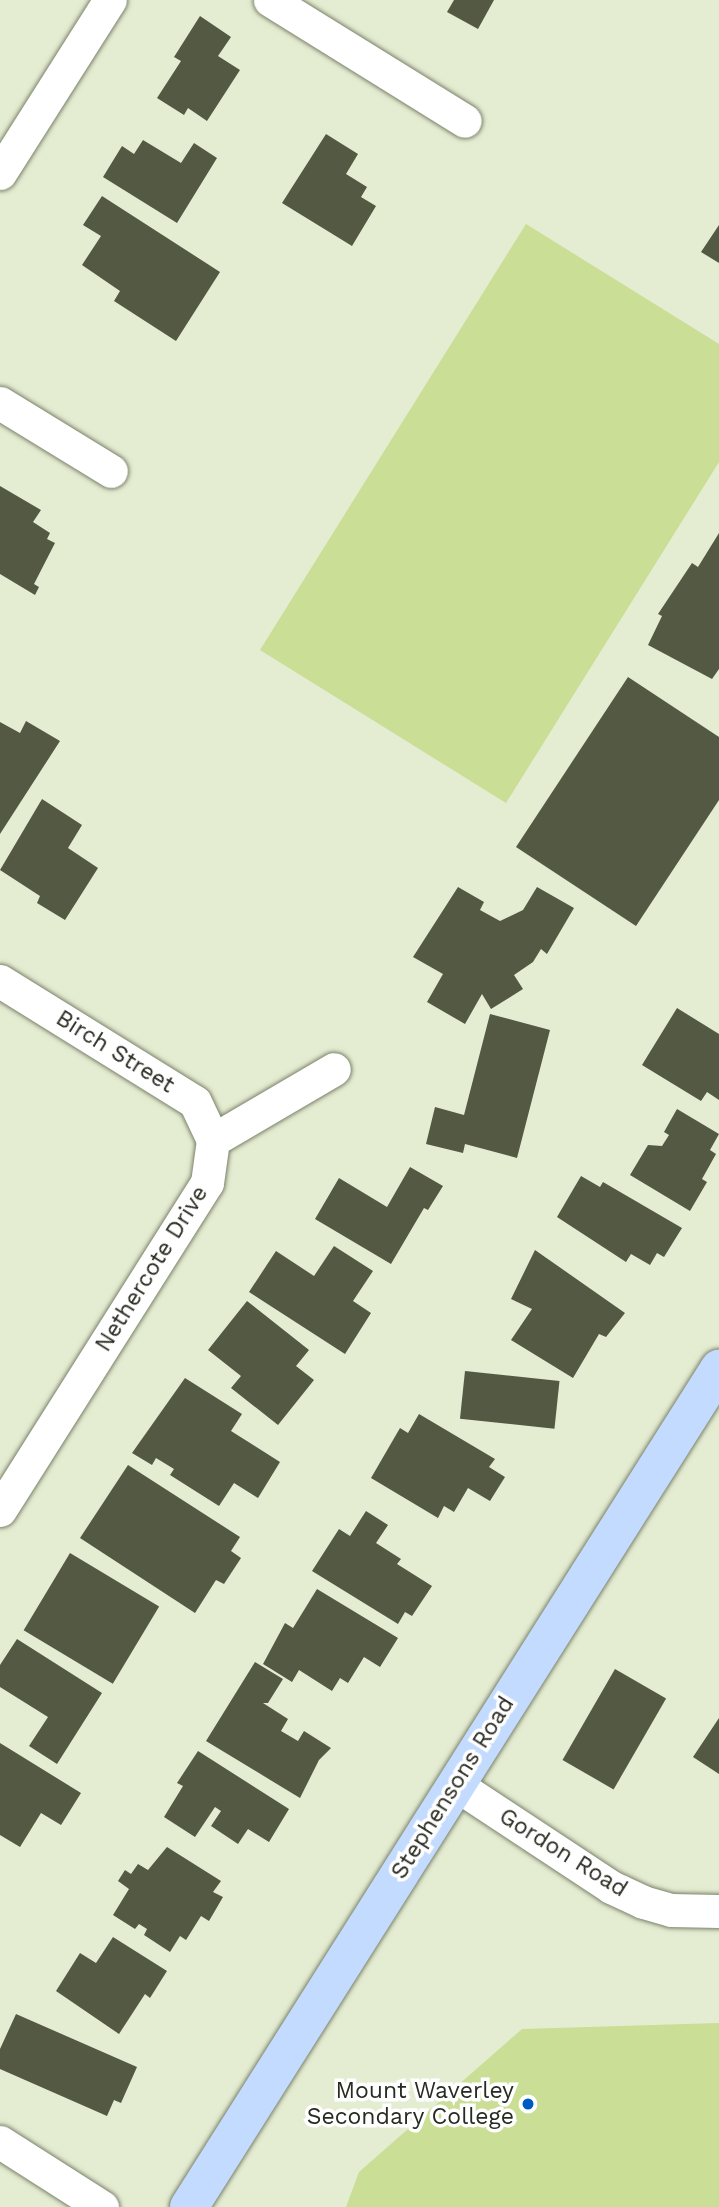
<!DOCTYPE html>
<style>
body{margin:0}
#map{position:relative;width:719px;height:2207px;overflow:hidden;background:#e4ecd2;font-family:"Work Sans",sans-serif}
div>[style]{position:absolute}
[style*='--x']{left:calc(var(--x)*1px);top:calc(var(--y)*1px);width:calc(var(--w)*1px);rotate:calc(var(--a)*1deg)}
.green>*{inset:0;background:#cade96}
.building>*{inset:0;background:#535943;transform-origin:0 0}
.roads{filter:drop-shadow(0 0 2px #7b826a) drop-shadow(0 0 2px #7b826a)}
.minor>*{height:33px;margin:-16.5px;padding:0 16.5px;transform-origin:16.5px;border-radius:16.5px;background:#fff}
.primary>*{height:38px;margin:-19px;padding:0 19px;transform-origin:19px;border-radius:19px;background:#c3dbfe}
.dots>*{width:19px;height:19px;translate:-50% -50%;box-sizing:border-box;border:4px solid #fff;border-radius:50%}
span{translate:-50% -50%;white-space:nowrap;text-align:center;line-height:1.15;-webkit-text-stroke:7px #fff;paint-order:stroke}
.street-label{font-size:23px;color:#282b21}
.poi-label{font-size:23px;color:#282b21}
.right{translate:-100% -50%;text-align:right}
</style>
<div id="map">
<div class="green">
<div style="clip-path:polygon(526px 224px,719px 344px,719px 462px,506px 803px,260px 650px)"></div>
<div style="clip-path:polygon(719px 2023px,719px 2207px,346px 2207px,359px 2172px,522px 2029px)"></div>
</div>
<div class="building">
<div style="clip-path:polygon(454px 0,494px 0,478px 29px,447px 12px)"></div>
<div style="clip-path:polygon(200px 16px,231px 37px,218px 56px,240px 70px,207px 121px,188px 108px,184px 115px,157px 98px,181px 61px,174px 57px)"></div>
<div style="clip-path:polygon(326px 134px,358px 154px,346px 174px,367px 187px,361px 197px,376px 206px,352px 246px,282px 203px)"></div>
<div style="clip-path:polygon(143px 140px,181px 163px,194px 143px,217px 158px,177px 223px,103px 177px,122px 146px,134px 154px)"></div>
<div style="clip-path:polygon(102px 196px,220px 272px,176px 341px,114px 301px,120px 291px,82px 265px,101px 236px,83px 225px)"></div>
<div style="clip-path:polygon(719px 225px,719px 263px,701px 252px)"></div>
<div style="clip-path:polygon(0 486px,41px 510px,33px 522px,50px 533px,47px 539px,55px 543px,34px 584px,39px 587px,35px 595px,0 574px)"></div>
<div style="clip-path:polygon(719px 533px,719px 669px,712px 679px,648px 645px,662px 616px,658px 614px,692px 563px,698px 567px)"></div>
<div style="clip-path:polygon(628px 677px,719px 737px,719px 800px,636px 926px,516px 847px)"></div>
<div style="clip-path:polygon(26px 721px,60px 741px,0 834px,0 722px,20px 733px)"></div>
<div style="clip-path:polygon(42px 799px,82px 825px,68px 848px,98px 868px,65px 920px,37px 903px,40px 896px,0 870px)"></div>
<div style="clip-path:polygon(458px 887px,484px 902px,480px 910px,500px 921px,523px 910px,537px 887px,574px 908px,547px 954px,541px 949px,533px 962px,514px 975px,523px 989px,491px 1009px,482px 994px,465px 1024px,427px 1002px,443px 974px,413px 957px)"></div>
<div style="clip-path:polygon(677px 1008px,719px 1034px,719px 1100px,707px 1092px,701px 1101px,642px 1065px)"></div>
<div style="clip-path:polygon(490px 1014px,550px 1030px,517px 1158px,465px 1144px,463px 1153px,426px 1144px,435px 1107px,464px 1115px)"></div>
<div style="clip-path:polygon(677px 1109px,719px 1134px,710px 1150px,716px 1154px,702px 1179px,707px 1182px,690px 1211px,630px 1175px,648px 1145px,662px 1146px,669px 1135px,664px 1132px)"></div>
<div style="clip-path:polygon(410px 1167px,443px 1186px,428px 1210px,424px 1208px,391px 1264px,315px 1219px,339px 1178px,387px 1207px)"></div>
<div style="clip-path:polygon(581px 1176px,600px 1187px,603px 1182px,682px 1228px,664px 1257px,657px 1253px,650px 1265px,631px 1254px,626px 1262px,557px 1217px)"></div>
<div style="clip-path:polygon(334px 1246px,373px 1271px,353px 1301px,371px 1313px,345px 1354px,249px 1292px,276px 1251px,314px 1276px)"></div>
<div style="clip-path:polygon(535px 1250px,625px 1313px,606px 1337px,599px 1334px,573px 1378px,511px 1340px,532px 1309px,511px 1299px)"></div>
<div style="clip-path:polygon(247px 1301px,309px 1350px,296px 1366px,314px 1380px,278px 1425px,231px 1388px,241px 1376px,208px 1350px)"></div>
<div style="left:465px;top:1371px;width:95px;height:48px;rotate:6deg"></div>
<div style="clip-path:polygon(185px 1378px,242px 1414px,231px 1431px,280px 1462px,258px 1498px,234px 1483px,219px 1506px,170px 1475px,174px 1469px,156px 1458px,152px 1465px,132px 1453px)"></div>
<div style="clip-path:polygon(419px 1414px,495px 1459px,489px 1467px,505px 1477px,490px 1501px,468px 1488px,454px 1512px,444px 1506px,438px 1518px,371px 1478px,400px 1428px,408px 1433px)"></div>
<div style="clip-path:polygon(128px 1465px,240px 1537px,231px 1551px,241px 1558px,224px 1584px,216px 1580px,195px 1613px,80px 1538px)"></div>
<div style="clip-path:polygon(366px 1511px,388px 1525px,376px 1543px,401px 1559px,397px 1564px,432px 1586px,412px 1616px,405px 1612px,398px 1624px,312px 1571px,339px 1529px,350px 1536px)"></div>
<div style="left:70px;top:1553px;width:104px;height:90px;rotate:31deg"></div>
<div style="clip-path:polygon(317px 1589px,398px 1638px,380px 1667px,364px 1657px,348px 1683px,340px 1678px,332px 1691px,299px 1670px,292px 1682px,263px 1664px,285px 1623px,293px 1628px)"></div>
<div style="clip-path:polygon(17px 1639px,102px 1693px,57px 1764px,29px 1746px,48px 1717px,0 1687px,0 1665px)"></div>
<div style="clip-path:polygon(255px 1662px,283px 1679px,268px 1703px,263px 1703px,288px 1719px,281px 1731px,298px 1741px,304px 1731px,331px 1748px,319px 1760px,300px 1798px,206px 1741px)"></div>
<div style="left:615px;top:1669px;width:59px;height:105px;rotate:30deg"></div>
<div style="clip-path:polygon(719px 1718px,719px 1774px,693px 1757px)"></div>
<div style="clip-path:polygon(0 1743px,81px 1793px,61px 1825px,41px 1813px,20px 1847px,0 1835px)"></div>
<div style="clip-path:polygon(198px 1751px,289px 1809px,269px 1842px,248px 1829px,238px 1844px,211px 1826px,221px 1811px,215px 1807px,195px 1837px,164px 1817px,183px 1786px,177px 1783px)"></div>
<div style="clip-path:polygon(167px 1847px,221px 1881px,213px 1892px,223px 1897px,209px 1921px,201px 1916px,186px 1940px,180px 1936px,170px 1952px,144px 1935px,147px 1929px,139px 1924px,135px 1929px,113px 1915px,129px 1889px,118px 1881px,125px 1870px,131px 1874px,138px 1864px,148px 1870px)"></div>
<div style="clip-path:polygon(113px 1937px,167px 1971px,150px 1998px,145px 1994px,119px 2034px,56px 1991px,80px 1953px,96px 1963px)"></div>
<div style="clip-path:polygon(16px 2014px,137px 2067px,121px 2103px,114px 2100px,107px 2116px,0 2069px,0 2049px)"></div>
</div>
<div class="roads">
<div class="minor">
<div style="--x:270;--y:0;--w:229;--a:31.8"></div>
<div style="--x:0;--y:173;--w:205;--a:-57.6"></div>
<div style="--x:0;--y:403;--w:130;--a:31.5"></div>
<div style="--x:0;--y:981;--w:229;--a:31.8"></div>
<div style="--x:195;--y:1102;--w:42;--a:64.7"></div>
<div style="--x:213;--y:1140;--w:140;--a:-30.4"></div>
<div style="--x:0;--y:1510;--w:387;--a:-57.7"></div>
<div style="--x:207;--y:1183;--w:43;--a:-82.1"></div>
<div style="--x:455;--y:1784;--w:187;--a:33.4"></div>
<div style="--x:611;--y:1887;--w:35;--a:25"></div>
<div style="--x:643;--y:1902;--w:29;--a:16"></div>
<div style="--x:671;--y:1910;--w:48;--a:1.2"></div>
<div style="--x:0;--y:2142;--w:121;--a:32.5"></div>
</div>
<div class="primary">
<div style="--x:189;--y:2207;--w:992;--a:-57.69"></div>
</div>
</div>
<div class="dots">
<div style="left:528px;top:2104px;background:#005ac3"></div>
</div>
<div class="street-label">
<span style="left:115px;top:1052px;rotate:32deg">Birch Street</span>
<span style="left:152px;top:1269px;rotate:-58deg">Nethercote Drive</span>
<span style="left:453px;top:1788px;rotate:-58deg">Stephensons Road</span>
<span style="left:563px;top:1853px;rotate:32deg">Gordon Road</span>
</div>
<div class="poi-label">
<span class="right" style="left:514px;top:2104px">Mount Waverley<br>Secondary College</span>
</div>
</div>
